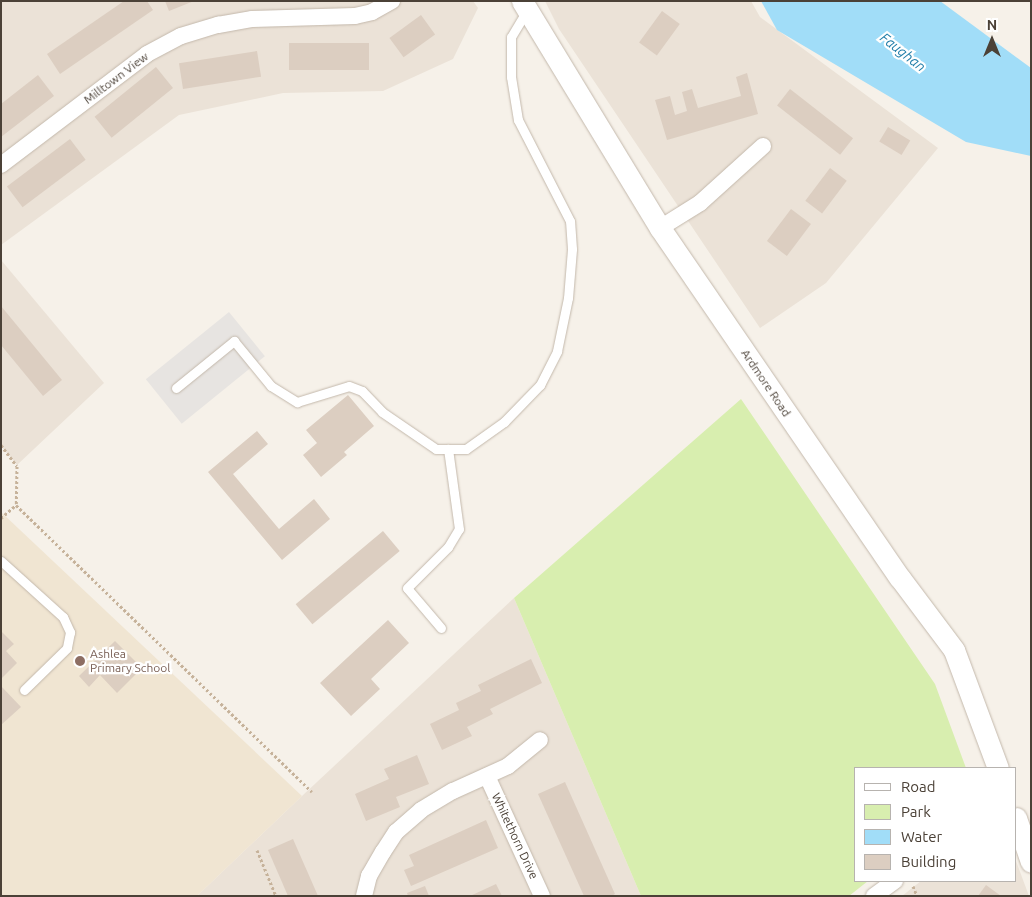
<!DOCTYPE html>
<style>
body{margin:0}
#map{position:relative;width:1032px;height:897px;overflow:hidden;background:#f6f1e9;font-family:Ubuntu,sans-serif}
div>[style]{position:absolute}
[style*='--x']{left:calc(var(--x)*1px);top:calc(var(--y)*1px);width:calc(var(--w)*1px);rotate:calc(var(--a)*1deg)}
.residential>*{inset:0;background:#ebe2d7}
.education>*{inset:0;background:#f0e5d2}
.green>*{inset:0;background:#d8eeaf}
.parking>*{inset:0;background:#e7e4e1;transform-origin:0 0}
.water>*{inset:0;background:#a1ddf8}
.building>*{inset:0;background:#dccec1;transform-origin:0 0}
.path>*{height:3px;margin-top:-1.5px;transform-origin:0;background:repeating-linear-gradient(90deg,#c6b29a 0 2.5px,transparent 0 5px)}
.roads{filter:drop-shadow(0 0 1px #c3b8ab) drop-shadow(0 0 1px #c3b8ab)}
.service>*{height:9px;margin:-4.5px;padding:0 4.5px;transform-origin:4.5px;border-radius:4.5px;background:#fff}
.minor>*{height:16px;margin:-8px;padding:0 8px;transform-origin:8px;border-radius:8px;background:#fff}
.tertiary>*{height:21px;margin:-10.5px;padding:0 10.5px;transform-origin:10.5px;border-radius:10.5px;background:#fff}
.dots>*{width:14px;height:14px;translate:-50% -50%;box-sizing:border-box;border:2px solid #fff;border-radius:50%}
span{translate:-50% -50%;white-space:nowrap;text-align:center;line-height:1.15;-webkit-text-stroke:4.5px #fff;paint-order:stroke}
.street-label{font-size:12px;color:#4b4137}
.education-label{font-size:12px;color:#785e54}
.left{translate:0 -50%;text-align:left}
.water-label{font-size:14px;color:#207da8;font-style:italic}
.frame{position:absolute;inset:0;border:2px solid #4b4137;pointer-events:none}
.legend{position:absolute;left:854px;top:767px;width:162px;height:115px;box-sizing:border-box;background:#fff;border:1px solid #b7b3af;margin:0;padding:6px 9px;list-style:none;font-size:15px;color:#4b4137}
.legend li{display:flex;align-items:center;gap:10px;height:25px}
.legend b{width:25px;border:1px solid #b7b3af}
.north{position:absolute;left:967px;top:15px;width:50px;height:50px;-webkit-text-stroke:4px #fff;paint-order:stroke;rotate:0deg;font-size:14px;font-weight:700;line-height:20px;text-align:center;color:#4b4137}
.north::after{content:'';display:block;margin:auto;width:18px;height:22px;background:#4b4137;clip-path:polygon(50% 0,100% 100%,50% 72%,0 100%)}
</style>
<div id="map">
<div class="residential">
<div style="clip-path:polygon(1px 1px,473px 1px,478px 8px,453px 59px,383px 91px,283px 93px,179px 115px,1px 245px)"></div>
<div style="clip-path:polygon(545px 1px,751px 1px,760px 17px,938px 148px,826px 283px,760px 328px,559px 29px)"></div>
<div style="clip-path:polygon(1px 260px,104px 383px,17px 465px,1px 446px)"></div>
<div style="clip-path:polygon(514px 598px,641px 896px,197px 896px,302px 796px)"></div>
<div style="clip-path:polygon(1016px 861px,1029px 896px,902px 896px,921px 881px,1016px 881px)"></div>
</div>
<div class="education">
<div style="clip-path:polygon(1px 512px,302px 796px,197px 896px,1px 896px)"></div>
</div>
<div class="green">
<div style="clip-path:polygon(741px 399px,935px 684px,966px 768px,856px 768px,856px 881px,868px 881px,849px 896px,641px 896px,514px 598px)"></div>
</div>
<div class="parking">
<div style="left:229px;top:312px;width:57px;height:107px;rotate:51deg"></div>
</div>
<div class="water">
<div style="clip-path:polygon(761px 1px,940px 1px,1031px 68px,1031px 156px,966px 142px,777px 30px)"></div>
</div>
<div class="building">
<div style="clip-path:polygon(124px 1px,147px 1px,153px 10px,60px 74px,47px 54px)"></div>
<div style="clip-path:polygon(165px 1px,194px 1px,169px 11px)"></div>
<div style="left:662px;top:11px;width:22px;height:39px;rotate:36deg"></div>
<div style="left:421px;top:15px;width:24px;height:39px;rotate:54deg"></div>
<div style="left:369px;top:43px;width:27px;height:80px;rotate:90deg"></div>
<div style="left:257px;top:51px;width:26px;height:79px;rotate:81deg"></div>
<div style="left:156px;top:67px;width:27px;height:79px;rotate:51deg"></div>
<div style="clip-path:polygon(747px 73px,758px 114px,667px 140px,655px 100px,670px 96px,675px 115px,687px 111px,682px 92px,692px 89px,698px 108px,734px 98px,741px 96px,736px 77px)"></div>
<div style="clip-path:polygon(38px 75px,54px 96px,1px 137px,1px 104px)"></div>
<div style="left:790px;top:89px;width:80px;height:21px;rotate:38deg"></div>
<div style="left:888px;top:127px;width:26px;height:17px;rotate:31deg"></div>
<div style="left:70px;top:139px;width:26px;height:79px;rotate:53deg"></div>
<div style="left:830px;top:168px;width:21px;height:41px;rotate:37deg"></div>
<div style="left:791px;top:209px;width:25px;height:40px;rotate:37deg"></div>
<div style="clip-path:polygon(1px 306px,62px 380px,43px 396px,1px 345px)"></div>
<div style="clip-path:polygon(348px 395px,374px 426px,344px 452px,347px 455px,321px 477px,303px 455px,317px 443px,306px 430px)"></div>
<div style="clip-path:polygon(257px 431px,268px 444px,233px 474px,279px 529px,314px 499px,330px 519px,282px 560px,208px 472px)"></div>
<div style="left:383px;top:531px;width:26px;height:114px;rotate:50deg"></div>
<div style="clip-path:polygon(388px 620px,409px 643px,371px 679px,380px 689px,351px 716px,320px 683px)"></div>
<div style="clip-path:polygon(1px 631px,14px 644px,6px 651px,17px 663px,1px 679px)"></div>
<div style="clip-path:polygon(115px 641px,142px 668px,117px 693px,100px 675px,89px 687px,79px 676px)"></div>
<div style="clip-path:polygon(531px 659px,542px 683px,490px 709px,493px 714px,467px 727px,472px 736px,442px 750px,430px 724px,459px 710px,456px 703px,481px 691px,478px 685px)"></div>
<div style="clip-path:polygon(1px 686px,21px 707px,1px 725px)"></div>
<div style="clip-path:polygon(417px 755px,429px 784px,396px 797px,400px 807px,366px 821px,355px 794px,389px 779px,384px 769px)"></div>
<div style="clip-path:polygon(565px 782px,615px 894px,612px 896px,584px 896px,538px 794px)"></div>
<div style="clip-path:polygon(486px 820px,498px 848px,411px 886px,404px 870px,414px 866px,409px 855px)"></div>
<div style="clip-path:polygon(293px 839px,318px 896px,288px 896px,268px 850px)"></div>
<div style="clip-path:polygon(496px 884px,502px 896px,470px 896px)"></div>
<div style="clip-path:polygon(986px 885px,1001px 896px,978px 896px)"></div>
<div style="clip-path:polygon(425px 886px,429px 896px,408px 896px,407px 893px)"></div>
</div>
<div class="path">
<div style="--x:1;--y:445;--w:26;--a:53"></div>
<div style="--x:17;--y:466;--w:39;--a:91"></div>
<div style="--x:1;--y:518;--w:20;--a:-41"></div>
<div style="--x:16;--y:505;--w:412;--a:44.1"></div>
<div style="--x:257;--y:850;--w:50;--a:67.6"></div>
<div style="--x:913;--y:886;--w:11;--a:68"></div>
</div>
<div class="roads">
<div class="service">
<div style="--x:176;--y:388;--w:75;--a:-39"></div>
<div style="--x:234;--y:341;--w:58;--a:50.6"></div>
<div style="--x:271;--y:386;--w:31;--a:32"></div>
<div style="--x:297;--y:402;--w:54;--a:-17.1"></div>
<div style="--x:349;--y:386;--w:14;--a:21"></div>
<div style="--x:362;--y:391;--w:29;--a:46"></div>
<div style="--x:382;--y:412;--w:65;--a:34.4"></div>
<div style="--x:436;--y:449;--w:30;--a:0"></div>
<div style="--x:466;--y:449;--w:47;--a:-35.4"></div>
<div style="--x:504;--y:422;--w:52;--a:-45.8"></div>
<div style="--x:540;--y:385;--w:38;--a:-63"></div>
<div style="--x:557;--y:351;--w:54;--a:-78.3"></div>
<div style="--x:568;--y:298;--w:49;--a:-85.3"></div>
<div style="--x:572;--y:249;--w:28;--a:-94"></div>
<div style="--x:570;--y:221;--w:114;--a:-117.2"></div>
<div style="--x:518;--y:120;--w:44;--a:-99.2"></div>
<div style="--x:511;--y:77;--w:40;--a:-90"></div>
<div style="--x:511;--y:37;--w:31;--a:-59"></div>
<div style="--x:1;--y:561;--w:84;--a:42.1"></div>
<div style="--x:63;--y:617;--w:17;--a:65"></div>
<div style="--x:70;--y:632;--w:16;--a:101"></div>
<div style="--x:67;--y:648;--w:60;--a:135.7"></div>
<div style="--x:441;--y:628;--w:52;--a:-130.4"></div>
<div style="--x:407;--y:588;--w:58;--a:-45"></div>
<div style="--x:448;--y:547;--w:21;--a:-59"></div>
<div style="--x:459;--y:529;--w:81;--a:-97.8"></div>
</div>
<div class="minor">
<div style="--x:1;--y:165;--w:183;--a:-37.2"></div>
<div style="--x:147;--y:54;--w:38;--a:-28"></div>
<div style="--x:181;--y:36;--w:39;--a:-17"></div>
<div style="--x:218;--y:25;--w:35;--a:-10"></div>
<div style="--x:252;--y:19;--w:103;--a:-1.7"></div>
<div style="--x:355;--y:16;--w:17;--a:-13"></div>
<div style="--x:372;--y:12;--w:23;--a:-29"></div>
<div style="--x:660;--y:228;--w:47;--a:-32"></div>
<div style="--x:700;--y:203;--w:85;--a:-42.1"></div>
<div style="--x:487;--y:776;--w:132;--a:65.4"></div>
<div style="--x:364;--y:896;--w:21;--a:-76"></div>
<div style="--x:369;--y:876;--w:28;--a:-60"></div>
<div style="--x:383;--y:852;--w:24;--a:-57"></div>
<div style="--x:396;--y:832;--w:33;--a:-41"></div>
<div style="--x:421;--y:810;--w:37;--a:-31"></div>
<div style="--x:453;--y:791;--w:60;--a:-24.4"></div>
<div style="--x:508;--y:766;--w:41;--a:-39.1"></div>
<div style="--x:874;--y:896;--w:26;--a:-36"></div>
</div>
<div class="tertiary">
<div style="--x:522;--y:1;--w:266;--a:58.7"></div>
<div style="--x:660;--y:228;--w:424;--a:55.6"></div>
<div style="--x:900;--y:578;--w:90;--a:53.1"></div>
<div style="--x:954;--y:650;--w:126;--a:69.6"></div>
<div style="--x:1016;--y:818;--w:46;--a:71.2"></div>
</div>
</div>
<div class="dots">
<div style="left:80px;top:661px;background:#8d6e63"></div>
</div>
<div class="street-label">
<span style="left:116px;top:78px;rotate:-37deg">Milltown View</span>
<span style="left:766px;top:383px;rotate:56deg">Ardmore Road</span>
<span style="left:515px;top:836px;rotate:65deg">Whitethorn Drive</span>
</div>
<div class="education-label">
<span class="left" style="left:90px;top:661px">Ashlea<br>Primary School</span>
</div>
<div class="water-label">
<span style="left:903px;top:52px;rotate:38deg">Faughan</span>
</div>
<div class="frame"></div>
<ul class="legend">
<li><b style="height:6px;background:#fff"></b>Road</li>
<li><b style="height:14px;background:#d8eeaf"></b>Park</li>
<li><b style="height:14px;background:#a1ddf8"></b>Water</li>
<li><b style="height:14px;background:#dccec1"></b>Building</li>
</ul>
<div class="north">N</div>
</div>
